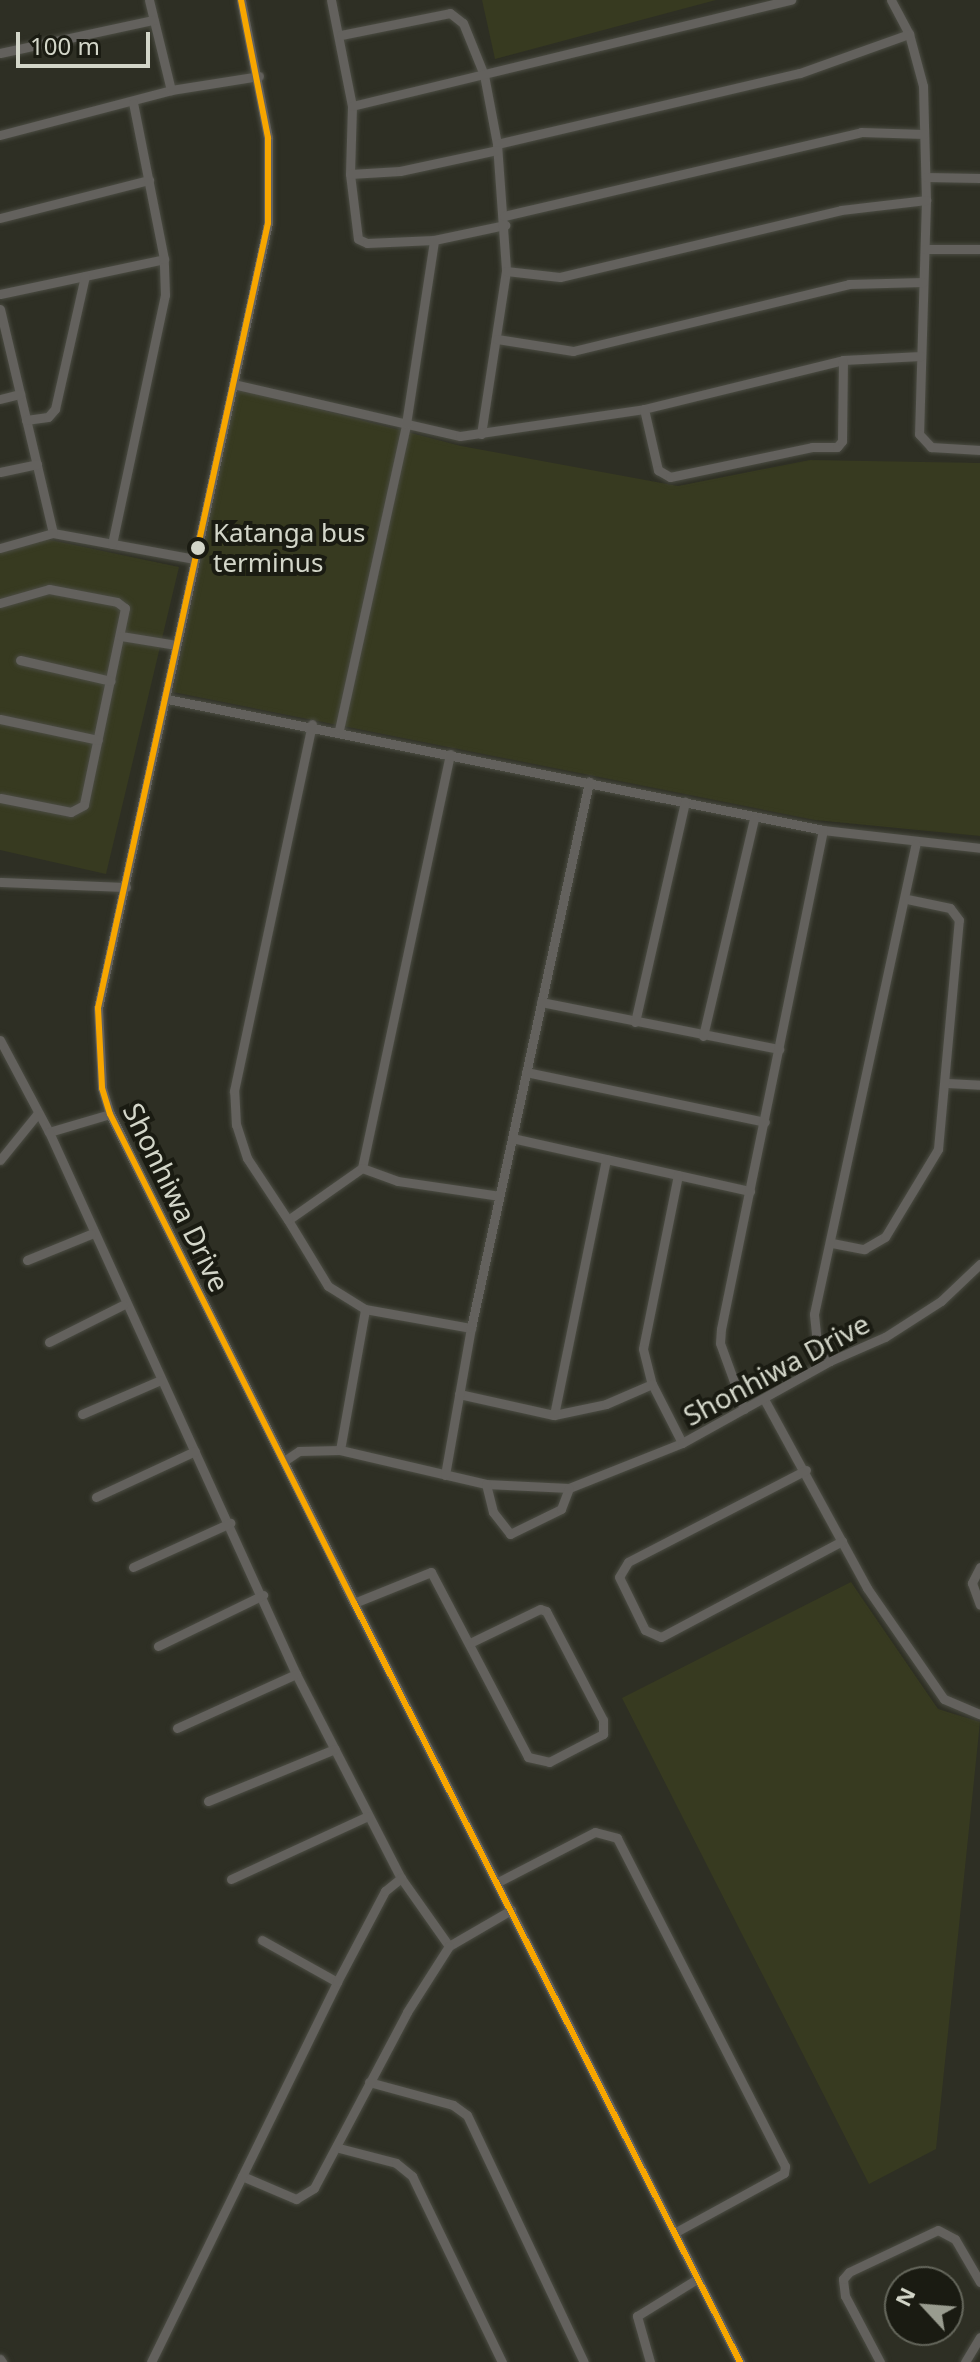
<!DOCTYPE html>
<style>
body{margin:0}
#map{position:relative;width:980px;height:2362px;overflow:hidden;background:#2e2f24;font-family:"Noto Sans",sans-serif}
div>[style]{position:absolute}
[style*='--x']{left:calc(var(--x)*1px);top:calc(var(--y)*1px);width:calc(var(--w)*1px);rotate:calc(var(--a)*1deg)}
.built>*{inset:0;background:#373a20}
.roads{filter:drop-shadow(0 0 2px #4b4c43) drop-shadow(0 0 2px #4b4c43)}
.minor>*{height:9px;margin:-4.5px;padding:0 4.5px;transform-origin:4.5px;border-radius:4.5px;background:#63615d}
.bus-1>*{height:6px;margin:-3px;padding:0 3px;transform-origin:3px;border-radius:3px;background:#f7a600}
.dots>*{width:22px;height:22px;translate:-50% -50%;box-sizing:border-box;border:4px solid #1a1b12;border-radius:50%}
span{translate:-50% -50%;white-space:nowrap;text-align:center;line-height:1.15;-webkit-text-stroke:8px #1a1b12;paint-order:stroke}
.bus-label{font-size:26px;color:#d3d6c9}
.left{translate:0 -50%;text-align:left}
.street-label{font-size:28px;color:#d3d6c9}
.north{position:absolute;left:884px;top:2266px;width:80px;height:80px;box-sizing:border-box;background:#1a1b12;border:2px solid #64665b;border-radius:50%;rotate:296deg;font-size:22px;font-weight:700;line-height:32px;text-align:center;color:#d3d6c9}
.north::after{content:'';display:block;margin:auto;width:28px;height:36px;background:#999c8f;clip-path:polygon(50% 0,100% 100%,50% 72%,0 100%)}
.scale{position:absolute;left:16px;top:32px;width:134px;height:36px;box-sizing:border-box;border:4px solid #d3d6c9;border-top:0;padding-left:10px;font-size:24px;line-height:28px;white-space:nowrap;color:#d3d6c9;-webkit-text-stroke:6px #1a1b12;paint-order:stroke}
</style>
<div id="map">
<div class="built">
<div style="clip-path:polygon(482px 0,716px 0,495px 59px)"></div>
<div style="clip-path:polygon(237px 388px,461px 446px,678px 486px,810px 460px,980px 463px,980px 836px,815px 820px,173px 692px)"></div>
<div style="clip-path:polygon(41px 538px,179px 567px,106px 874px,0 850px,0 549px)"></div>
<div style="clip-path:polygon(851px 1582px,938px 1709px,980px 1722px,936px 2149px,869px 2184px,622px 1698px)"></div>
</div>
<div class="roads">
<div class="minor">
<div style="--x:149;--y:0;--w:93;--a:76.3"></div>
<div style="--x:241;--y:0;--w:141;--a:78.9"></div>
<div style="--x:268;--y:138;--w:85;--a:90"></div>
<div style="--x:268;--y:223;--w:803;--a:102.22"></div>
<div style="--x:98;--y:1008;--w:80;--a:87.1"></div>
<div style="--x:102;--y:1088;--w:27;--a:73"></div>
<div style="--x:110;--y:1114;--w:546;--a:63.48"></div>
<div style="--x:354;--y:1603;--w:852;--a:63.04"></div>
<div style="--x:331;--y:0;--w:108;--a:78.8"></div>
<div style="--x:352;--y:106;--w:68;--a:91.7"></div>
<div style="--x:350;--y:174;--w:65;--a:83"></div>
<div style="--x:358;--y:239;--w:10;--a:24"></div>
<div style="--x:367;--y:243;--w:67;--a:-2.6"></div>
<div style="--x:434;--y:240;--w:73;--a:-11.9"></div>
<div style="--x:891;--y:0;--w:38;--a:62"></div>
<div style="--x:909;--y:34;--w:54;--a:74.9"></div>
<div style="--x:923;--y:86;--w:114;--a:88.5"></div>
<div style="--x:926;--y:200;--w:234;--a:91.7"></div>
<div style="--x:919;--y:434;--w:18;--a:47"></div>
<div style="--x:931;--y:447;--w:49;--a:3.5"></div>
<div style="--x:341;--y:35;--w:111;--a:-11.4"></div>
<div style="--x:450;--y:13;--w:16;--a:38"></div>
<div style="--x:463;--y:23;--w:56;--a:68"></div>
<div style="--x:484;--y:75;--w:70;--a:79.3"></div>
<div style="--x:497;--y:144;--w:127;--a:85.9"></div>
<div style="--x:506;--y:271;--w:165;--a:98.7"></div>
<div style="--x:0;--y:53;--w:157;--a:-12.2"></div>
<div style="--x:352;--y:106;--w:452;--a:-13.6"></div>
<div style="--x:0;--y:135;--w:177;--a:-14.7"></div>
<div style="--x:171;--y:90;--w:89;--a:-9"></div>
<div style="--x:497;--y:144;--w:311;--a:-13.2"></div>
<div style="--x:800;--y:73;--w:116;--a:-19.7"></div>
<div style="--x:350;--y:174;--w:50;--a:-3.4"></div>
<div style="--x:400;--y:171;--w:99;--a:-12.2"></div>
<div style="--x:926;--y:177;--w:54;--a:1.1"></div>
<div style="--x:504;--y:216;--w:367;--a:-13.2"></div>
<div style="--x:861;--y:132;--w:63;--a:1.8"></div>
<div style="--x:0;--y:218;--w:154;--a:-14.3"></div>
<div style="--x:925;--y:249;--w:55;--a:0"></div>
<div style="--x:506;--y:271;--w:54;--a:6.3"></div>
<div style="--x:560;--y:277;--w:289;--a:-13.4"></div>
<div style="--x:841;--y:210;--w:86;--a:-6.7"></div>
<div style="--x:0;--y:294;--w:168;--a:-12"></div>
<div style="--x:0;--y:309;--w:230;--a:76.7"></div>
<div style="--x:53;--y:533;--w:144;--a:10.4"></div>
<div style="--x:497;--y:339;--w:77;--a:9"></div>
<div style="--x:573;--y:351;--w:284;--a:-13.6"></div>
<div style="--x:849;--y:284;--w:74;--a:-1.5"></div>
<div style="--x:233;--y:384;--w:233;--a:12.9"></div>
<div style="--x:460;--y:436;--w:186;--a:-8.3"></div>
<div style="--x:644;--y:409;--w:205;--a:-13.8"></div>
<div style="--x:843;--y:360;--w:78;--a:-2.9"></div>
<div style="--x:0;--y:399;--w:21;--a:-14"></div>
<div style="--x:644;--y:409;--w:63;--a:77.1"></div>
<div style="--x:658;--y:470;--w:14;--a:30"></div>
<div style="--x:670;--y:477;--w:145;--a:-11.9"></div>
<div style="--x:812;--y:447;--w:25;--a:0"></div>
<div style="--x:837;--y:447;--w:8;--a:-50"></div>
<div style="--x:842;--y:441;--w:81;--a:-89.3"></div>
<div style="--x:26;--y:420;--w:22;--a:-8"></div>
<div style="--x:48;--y:417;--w:11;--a:-49"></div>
<div style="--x:55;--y:409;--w:136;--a:-77.3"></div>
<div style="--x:0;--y:472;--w:38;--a:-12"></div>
<div style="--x:112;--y:544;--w:255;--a:-78"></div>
<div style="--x:165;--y:295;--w:36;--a:-92"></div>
<div style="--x:164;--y:259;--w:159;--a:-101.2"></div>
<div style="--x:0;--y:548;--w:55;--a:-15.8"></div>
<div style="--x:0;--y:603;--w:51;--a:-15.9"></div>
<div style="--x:49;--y:589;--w:69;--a:10.8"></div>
<div style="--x:117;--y:602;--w:10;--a:37"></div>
<div style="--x:125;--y:608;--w:201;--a:101.8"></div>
<div style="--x:84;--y:805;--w:15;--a:152"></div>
<div style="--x:71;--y:812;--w:72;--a:-168.8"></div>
<div style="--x:121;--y:636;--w:56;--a:9.3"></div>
<div style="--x:20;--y:660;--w:93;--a:13"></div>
<div style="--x:167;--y:699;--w:669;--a:11.29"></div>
<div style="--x:823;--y:830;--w:158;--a:6.5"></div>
<div style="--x:0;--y:719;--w:100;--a:12.1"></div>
<div style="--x:339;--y:730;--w:313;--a:-77.6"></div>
<div style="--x:406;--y:424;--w:186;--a:-81.3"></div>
<div style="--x:450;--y:754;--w:423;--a:102"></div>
<div style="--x:362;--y:1168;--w:90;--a:144.9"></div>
<div style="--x:288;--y:1220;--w:77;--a:58.8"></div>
<div style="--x:328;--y:1286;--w:44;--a:31.9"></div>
<div style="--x:365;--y:1309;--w:108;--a:10.2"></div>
<div style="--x:0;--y:882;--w:126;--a:2.3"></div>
<div style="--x:541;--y:1002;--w:243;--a:11.2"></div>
<div style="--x:635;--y:1022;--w:226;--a:-77.2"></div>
<div style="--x:703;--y:1036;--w:224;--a:-76.8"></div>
<div style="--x:0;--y:1040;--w:104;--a:62"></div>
<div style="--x:526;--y:1072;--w:244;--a:11.8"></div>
<div style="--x:947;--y:1083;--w:33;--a:3"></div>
<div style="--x:110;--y:1114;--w:64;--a:163.6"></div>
<div style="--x:49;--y:1132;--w:596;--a:65.5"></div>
<div style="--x:296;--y:1674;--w:229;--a:62.8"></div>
<div style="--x:401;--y:1878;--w:83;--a:54.8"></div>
<div style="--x:449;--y:1946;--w:72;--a:-30.1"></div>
<div style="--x:512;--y:1138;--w:244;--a:12.6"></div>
<div style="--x:0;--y:1160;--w:60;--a:-51"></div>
<div style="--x:362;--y:1168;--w:38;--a:20"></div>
<div style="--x:398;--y:1181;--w:102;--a:8.4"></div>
<div style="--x:678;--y:1175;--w:177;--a:101.4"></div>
<div style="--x:643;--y:1349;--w:36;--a:76"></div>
<div style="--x:652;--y:1384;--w:66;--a:63"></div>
<div style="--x:288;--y:1220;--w:74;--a:-123.5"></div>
<div style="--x:247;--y:1158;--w:35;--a:-108"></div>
<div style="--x:236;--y:1125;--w:34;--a:-93"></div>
<div style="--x:234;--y:1091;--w:375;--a:-78"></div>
<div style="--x:832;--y:1243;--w:33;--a:11"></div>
<div style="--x:864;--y:1249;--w:24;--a:-30"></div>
<div style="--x:885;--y:1237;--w:103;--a:-58.9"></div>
<div style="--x:938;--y:1149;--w:230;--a:-84.8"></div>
<div style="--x:959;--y:920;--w:15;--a:-127"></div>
<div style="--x:950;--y:908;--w:44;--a:-168.2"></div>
<div style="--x:27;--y:1260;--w:69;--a:-22.1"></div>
<div style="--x:49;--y:1342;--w:83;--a:-26.6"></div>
<div style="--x:830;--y:1361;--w:22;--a:-126"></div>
<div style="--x:817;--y:1343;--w:29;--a:-96"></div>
<div style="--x:814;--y:1314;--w:481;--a:-77.8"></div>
<div style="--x:459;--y:1394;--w:97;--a:12.5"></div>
<div style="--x:554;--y:1415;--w:53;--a:-11.9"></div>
<div style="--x:606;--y:1404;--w:50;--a:-23.5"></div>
<div style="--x:764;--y:1399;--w:215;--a:61.4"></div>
<div style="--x:867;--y:1588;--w:135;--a:55.3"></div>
<div style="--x:944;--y:1699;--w:39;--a:23"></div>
<div style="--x:744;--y:1409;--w:70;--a:-110"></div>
<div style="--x:720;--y:1343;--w:14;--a:-86"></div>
<div style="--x:721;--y:1329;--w:509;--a:-78.45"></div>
<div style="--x:82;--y:1414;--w:86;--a:-23.3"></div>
<div style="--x:554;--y:1415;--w:261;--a:-78.5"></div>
<div style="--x:340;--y:1450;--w:143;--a:-79.9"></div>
<div style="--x:284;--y:1461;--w:18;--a:-34"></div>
<div style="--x:299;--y:1451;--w:41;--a:-1.4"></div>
<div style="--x:340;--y:1450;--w:150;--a:13.1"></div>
<div style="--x:486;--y:1484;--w:83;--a:2.8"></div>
<div style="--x:569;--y:1488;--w:122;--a:-21.7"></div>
<div style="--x:682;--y:1443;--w:169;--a:-29"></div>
<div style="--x:830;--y:1361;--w:60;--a:-23.6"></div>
<div style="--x:885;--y:1337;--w:67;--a:-32.7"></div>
<div style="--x:941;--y:1301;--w:54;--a:-43.5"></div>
<div style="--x:806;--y:1470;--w:200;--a:152.7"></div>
<div style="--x:628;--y:1562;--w:17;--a:121"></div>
<div style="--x:619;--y:1577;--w:59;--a:63.9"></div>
<div style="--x:645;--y:1630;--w:17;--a:24"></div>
<div style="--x:661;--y:1637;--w:205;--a:-27.9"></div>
<div style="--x:445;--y:1475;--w:149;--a:-80"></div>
<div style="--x:471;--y:1328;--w:559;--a:-77.8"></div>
<div style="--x:486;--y:1484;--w:29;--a:76"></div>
<div style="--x:493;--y:1512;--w:28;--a:52"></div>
<div style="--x:510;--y:1534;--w:57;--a:-26.1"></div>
<div style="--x:561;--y:1509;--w:22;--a:-69"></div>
<div style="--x:96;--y:1497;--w:109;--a:-24.9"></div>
<div style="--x:133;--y:1567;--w:107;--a:-24.4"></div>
<div style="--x:980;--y:1567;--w:18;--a:117"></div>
<div style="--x:972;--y:1583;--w:23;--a:70"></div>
<div style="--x:354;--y:1603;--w:83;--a:-21.9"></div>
<div style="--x:431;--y:1572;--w:209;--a:62.3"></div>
<div style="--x:528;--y:1757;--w:22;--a:13"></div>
<div style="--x:549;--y:1762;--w:61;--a:-27.4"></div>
<div style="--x:603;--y:1734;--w:14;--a:-90"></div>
<div style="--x:603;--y:1720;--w:123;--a:-117.6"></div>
<div style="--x:546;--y:1611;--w:6;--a:-162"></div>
<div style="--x:540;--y:1609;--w:78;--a:154.1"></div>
<div style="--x:158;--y:1646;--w:117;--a:-25.9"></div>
<div style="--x:177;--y:1728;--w:131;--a:-24.4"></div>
<div style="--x:208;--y:1801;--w:137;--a:-22.3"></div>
<div style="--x:231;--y:1879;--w:151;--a:-24.7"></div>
<div style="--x:498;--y:1882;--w:109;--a:-27.3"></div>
<div style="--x:595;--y:1832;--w:23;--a:15"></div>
<div style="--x:617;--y:1838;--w:369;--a:62.9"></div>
<div style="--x:785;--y:2166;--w:7;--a:98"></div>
<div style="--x:784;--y:2173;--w:125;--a:151.4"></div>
<div style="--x:262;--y:1940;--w:86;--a:29.2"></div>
<div style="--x:369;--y:2082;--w:87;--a:15.3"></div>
<div style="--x:453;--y:2105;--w:17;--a:36"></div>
<div style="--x:467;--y:2115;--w:273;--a:64.7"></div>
<div style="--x:339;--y:2148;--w:59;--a:14.7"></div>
<div style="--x:396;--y:2163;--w:21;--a:39"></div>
<div style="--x:412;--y:2176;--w:207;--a:64.2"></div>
<div style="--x:242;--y:2176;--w:59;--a:23.1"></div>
<div style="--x:296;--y:2199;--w:21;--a:-31"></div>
<div style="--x:314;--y:2188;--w:199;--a:-62.1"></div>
<div style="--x:407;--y:2012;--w:78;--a:-57.5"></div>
<div style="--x:0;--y:2359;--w:4;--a:56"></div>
<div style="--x:151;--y:2362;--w:423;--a:-63.9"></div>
<div style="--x:337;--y:1982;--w:103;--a:-62.2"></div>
<div style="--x:385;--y:1891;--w:21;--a:-39"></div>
<div style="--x:650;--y:2362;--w:48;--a:-105.8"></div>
<div style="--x:637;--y:2316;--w:70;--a:-31.7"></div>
<div style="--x:880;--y:2362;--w:75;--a:-117.9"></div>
<div style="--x:845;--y:2296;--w:17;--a:-97"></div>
<div style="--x:843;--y:2279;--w:9;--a:-49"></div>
<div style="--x:849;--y:2272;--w:98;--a:-25.3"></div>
<div style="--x:938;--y:2230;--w:19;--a:28"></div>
<div style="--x:955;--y:2239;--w:50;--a:59.8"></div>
<div style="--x:965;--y:2362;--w:29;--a:-59"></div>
</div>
</div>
<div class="bus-1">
<div style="--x:241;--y:0;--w:141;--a:78.9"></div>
<div style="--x:268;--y:138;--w:85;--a:90"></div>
<div style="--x:268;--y:223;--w:803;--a:102.22"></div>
<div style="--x:98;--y:1008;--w:80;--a:87.1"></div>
<div style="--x:102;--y:1088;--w:27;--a:73"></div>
<div style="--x:110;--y:1114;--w:546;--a:63.48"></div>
<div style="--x:354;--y:1603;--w:852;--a:63.04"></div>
</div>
<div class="dots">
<div style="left:198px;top:548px;background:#d3d6c9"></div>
</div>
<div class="bus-label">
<span class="left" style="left:213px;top:548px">Katanga bus<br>terminus</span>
</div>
<div class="street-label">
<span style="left:177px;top:1197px;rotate:64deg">Shonhiwa Drive</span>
<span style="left:776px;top:1369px;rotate:-28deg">Shonhiwa Drive</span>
</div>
<div class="north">N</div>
<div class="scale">100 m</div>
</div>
